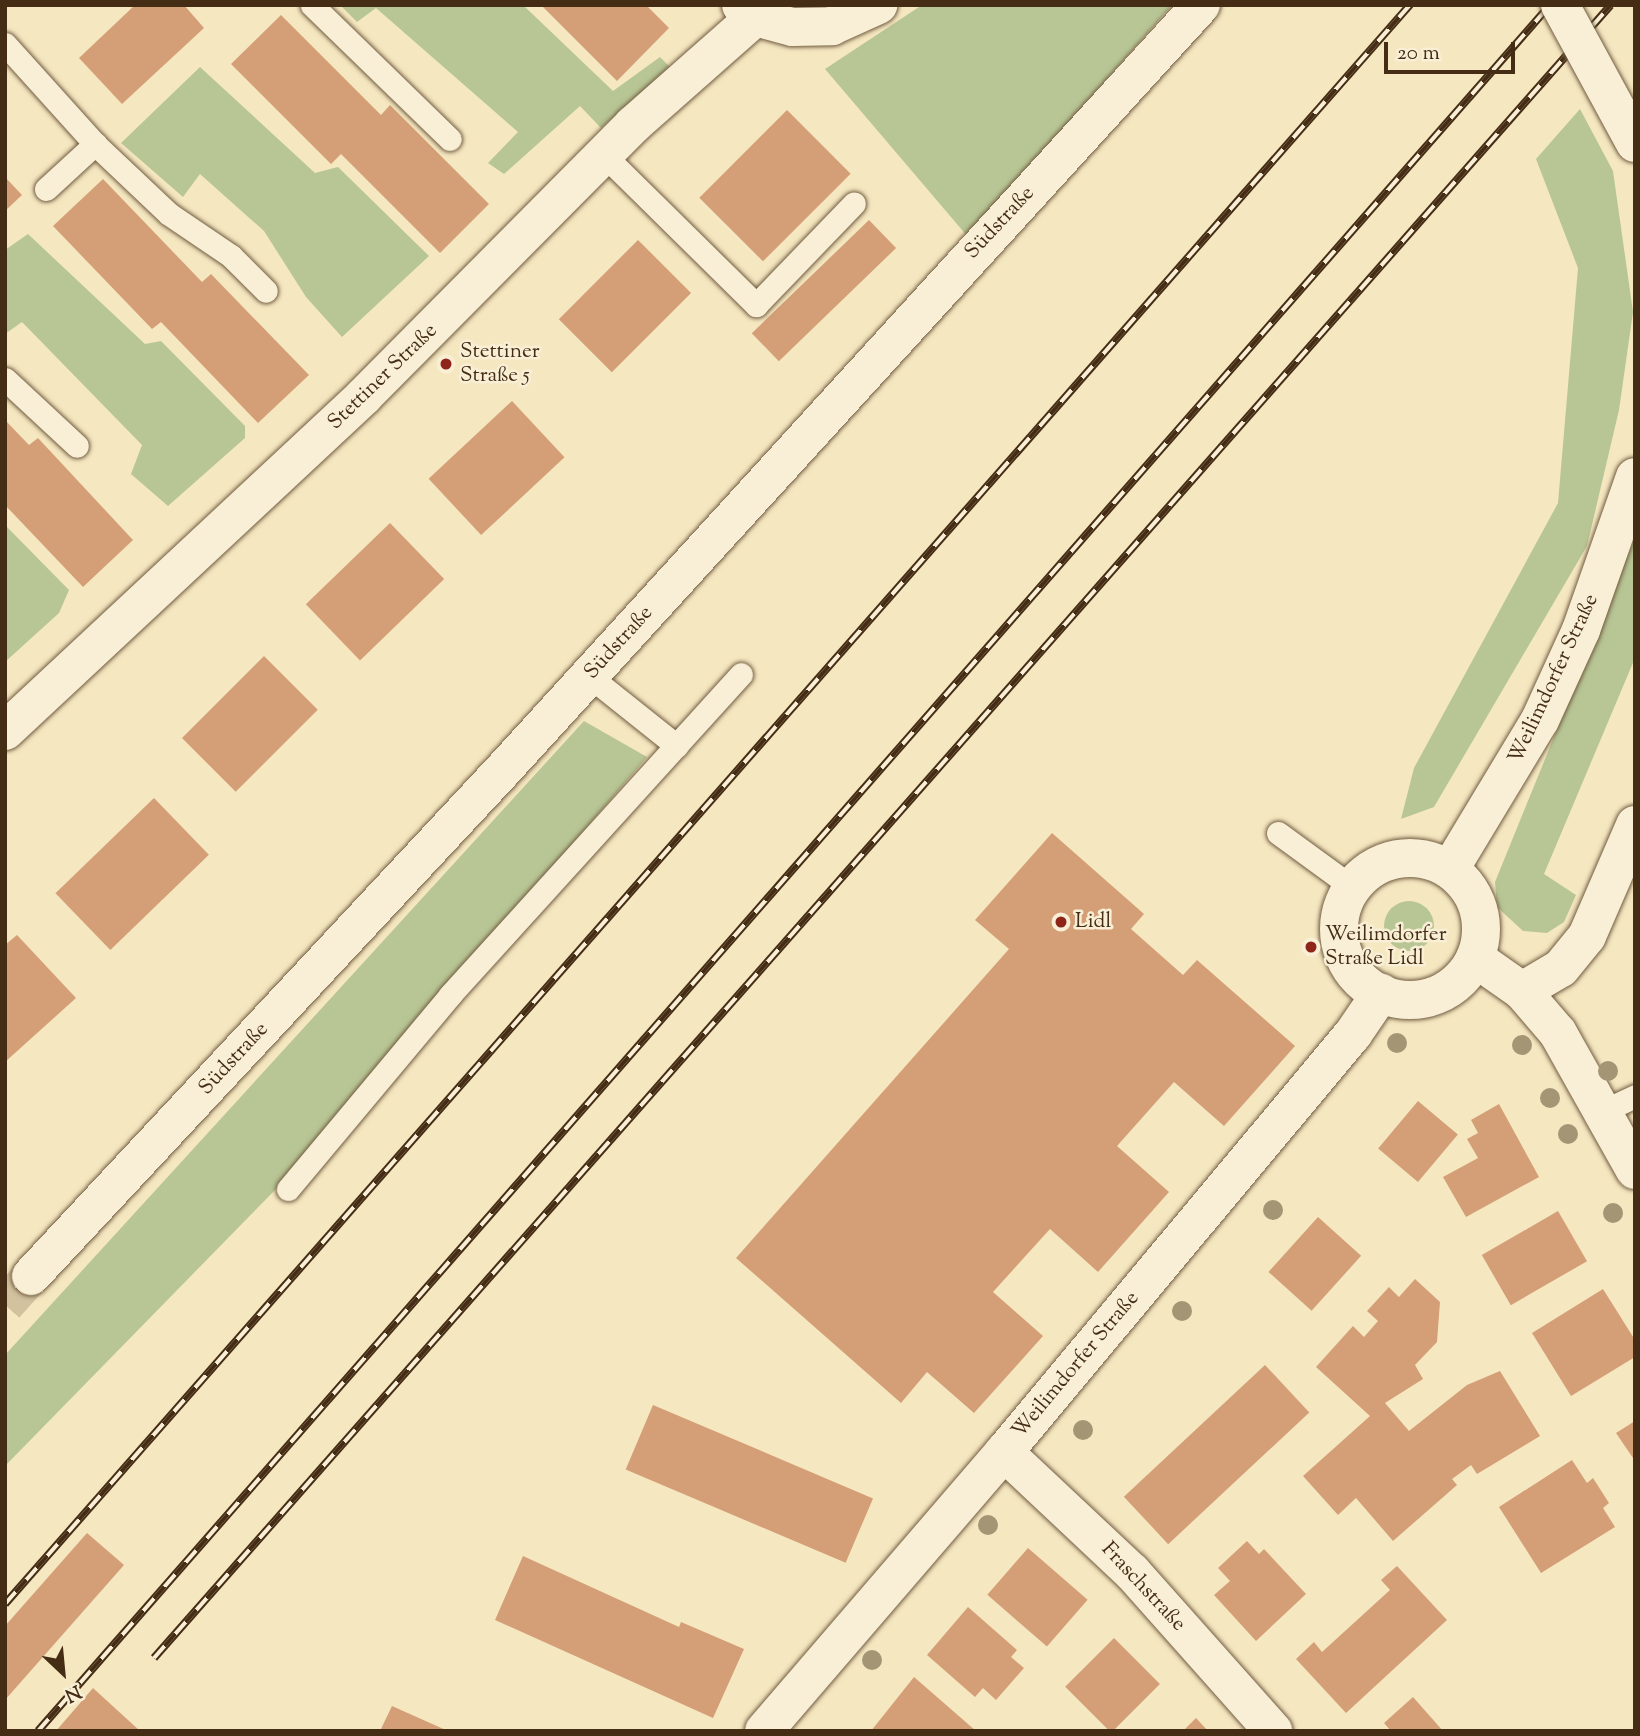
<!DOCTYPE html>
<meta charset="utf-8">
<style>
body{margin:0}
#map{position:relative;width:1640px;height:1736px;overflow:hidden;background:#f5e7c0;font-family:"Sorts Mill Goudy",serif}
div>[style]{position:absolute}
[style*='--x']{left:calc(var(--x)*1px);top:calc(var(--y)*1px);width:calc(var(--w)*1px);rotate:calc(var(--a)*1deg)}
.green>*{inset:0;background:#b8c695}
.round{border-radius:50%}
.building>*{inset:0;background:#d49f77;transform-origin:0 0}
.secondary-tunnel>*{height:38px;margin-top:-19px;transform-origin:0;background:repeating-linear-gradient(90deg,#d2c29e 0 38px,transparent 0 57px)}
.roads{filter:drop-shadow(0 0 2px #715c40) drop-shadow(0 0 2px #715c40)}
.lane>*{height:23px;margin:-11.5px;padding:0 11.5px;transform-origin:11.5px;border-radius:11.5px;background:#f8efd6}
.street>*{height:38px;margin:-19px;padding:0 19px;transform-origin:19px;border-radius:19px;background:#f8efd6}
.street>.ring{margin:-19px;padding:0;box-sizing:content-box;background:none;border:38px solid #f8efd6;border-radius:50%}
.secondary>*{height:38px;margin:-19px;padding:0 19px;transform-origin:19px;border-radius:19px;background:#f8efd6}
.rail>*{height:8px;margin-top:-4px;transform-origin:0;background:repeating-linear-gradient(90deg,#f8efd6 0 16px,#452d15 0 32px);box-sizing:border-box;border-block:2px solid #452d15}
.bridges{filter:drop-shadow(0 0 2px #715c40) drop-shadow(0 0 2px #715c40)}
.street-bridge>*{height:38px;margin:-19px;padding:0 19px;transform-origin:19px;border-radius:19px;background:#f8efd6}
.trees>*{width:20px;height:20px;margin:-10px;border-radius:50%;background:#a49674}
.dots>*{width:19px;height:19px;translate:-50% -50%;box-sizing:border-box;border:4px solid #f8efd6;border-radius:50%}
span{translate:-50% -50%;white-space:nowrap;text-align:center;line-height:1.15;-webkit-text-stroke:5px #f8efd6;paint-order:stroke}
.street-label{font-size:21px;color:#452d15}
.poi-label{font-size:21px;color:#452d15}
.left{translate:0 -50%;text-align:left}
.frame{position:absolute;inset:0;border:7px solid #452d15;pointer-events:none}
.north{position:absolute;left:28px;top:1638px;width:70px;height:70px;-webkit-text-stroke:5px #f8efd6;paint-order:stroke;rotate:154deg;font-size:19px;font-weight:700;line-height:28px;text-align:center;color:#452d15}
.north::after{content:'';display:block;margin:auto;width:24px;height:32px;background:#452d15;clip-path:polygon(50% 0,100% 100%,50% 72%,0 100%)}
.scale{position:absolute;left:1384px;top:42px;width:131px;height:32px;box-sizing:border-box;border:4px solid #452d15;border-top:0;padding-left:9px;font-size:21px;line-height:24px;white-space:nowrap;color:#452d15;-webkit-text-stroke:5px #f8efd6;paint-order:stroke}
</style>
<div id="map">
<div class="green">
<div style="clip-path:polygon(340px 5px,523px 5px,613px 91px,660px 57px,671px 68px,601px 128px,580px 106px,504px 174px,488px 163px,518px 132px,376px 8px,357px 22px)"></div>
<div style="clip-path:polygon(922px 5px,1172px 5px,968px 237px,825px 69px)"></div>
<div style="clip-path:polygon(200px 67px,315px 173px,338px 167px,429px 256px,342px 337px,306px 297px,264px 231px,200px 174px,183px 197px,121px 143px)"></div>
<div style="clip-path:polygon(1580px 109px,1613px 171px,1633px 312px,1619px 410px,1587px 546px,1434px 807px,1401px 819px,1414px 768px,1558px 503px,1578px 268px,1536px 159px)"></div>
<div style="clip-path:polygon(28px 234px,145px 344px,161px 341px,245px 426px,245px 438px,168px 506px,131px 474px,142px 445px,22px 322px,5px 334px,5px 250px)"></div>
<div style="clip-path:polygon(5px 525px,69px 590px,59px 613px,5px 662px)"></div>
<div style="clip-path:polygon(1635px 538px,1635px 658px,1544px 874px,1576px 895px,1564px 922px,1547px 933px,1523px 931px,1497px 907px,1495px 882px)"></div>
<div style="clip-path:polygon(584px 721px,647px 757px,276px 1189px,5px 1466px,5px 1355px)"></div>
<div class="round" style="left:1384px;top:901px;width:50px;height:50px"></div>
</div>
<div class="building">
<div style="clip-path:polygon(135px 5px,184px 5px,204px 28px,122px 104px,79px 58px)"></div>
<div style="clip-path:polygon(541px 5px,646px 5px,669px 28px,617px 81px)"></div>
<div style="clip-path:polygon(281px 15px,381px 115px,390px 105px,489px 204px,440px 253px,341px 154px,331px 164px,231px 64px)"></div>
<div style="left:787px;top:110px;width:90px;height:124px;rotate:45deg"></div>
<div style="clip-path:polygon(5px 177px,22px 195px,5px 211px)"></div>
<div style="clip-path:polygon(103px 179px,202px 282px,211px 274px,309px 375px,258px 423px,161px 322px,152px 329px,53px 226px)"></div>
<div style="left:869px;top:220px;width:39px;height:163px;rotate:46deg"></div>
<div style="left:638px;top:240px;width:75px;height:112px;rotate:45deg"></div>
<div style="left:512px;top:401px;width:77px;height:114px;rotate:47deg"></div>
<div style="clip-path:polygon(5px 420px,29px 445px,38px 438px,133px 540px,83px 587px,5px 505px)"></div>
<div style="left:390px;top:523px;width:78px;height:117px;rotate:46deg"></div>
<div style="left:264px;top:656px;width:76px;height:116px;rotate:45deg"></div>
<div style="left:154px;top:798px;width:79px;height:137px;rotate:46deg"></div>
<div style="clip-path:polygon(1052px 833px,1144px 914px,1131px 929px,1183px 975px,1197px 960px,1295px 1046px,1224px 1126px,1174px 1082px,1117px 1146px,1169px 1192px,1098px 1272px,1050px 1229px,993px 1292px,1043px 1336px,974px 1413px,927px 1372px,901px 1403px,736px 1258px,1009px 949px,975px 920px)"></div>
<div style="clip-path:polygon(17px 935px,76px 998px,5px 1062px,5px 945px)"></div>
<div style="left:1418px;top:1101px;width:52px;height:62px;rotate:40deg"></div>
<div style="clip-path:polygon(1499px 1104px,1539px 1177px,1466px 1217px,1443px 1177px,1478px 1158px,1467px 1139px,1478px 1133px,1471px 1120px)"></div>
<div style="left:1558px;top:1211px;width:58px;height:88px;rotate:60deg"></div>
<div style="left:1318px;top:1217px;width:58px;height:74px;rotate:42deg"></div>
<div style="clip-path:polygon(1415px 1279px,1440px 1302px,1437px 1342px,1415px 1365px,1423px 1379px,1385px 1403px,1409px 1431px,1467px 1385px,1500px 1371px,1540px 1436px,1477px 1474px,1471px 1465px,1452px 1479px,1457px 1485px,1393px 1541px,1356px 1498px,1338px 1515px,1303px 1476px,1370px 1416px,1316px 1367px,1353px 1326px,1364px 1337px,1378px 1321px,1367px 1311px,1389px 1287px,1399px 1297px)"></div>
<div style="clip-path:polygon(1603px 1289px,1635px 1340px,1635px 1357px,1571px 1396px,1532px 1333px)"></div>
<div style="left:1265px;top:1365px;width:65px;height:193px;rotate:47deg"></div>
<div style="left:653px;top:1405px;width:239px;height:70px;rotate:23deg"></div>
<div style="clip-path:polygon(1635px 1421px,1635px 1461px,1616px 1433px)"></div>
<div style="clip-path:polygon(1572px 1460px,1587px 1483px,1593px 1478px,1609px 1503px,1603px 1508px,1615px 1527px,1541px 1573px,1499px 1507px)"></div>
<div style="clip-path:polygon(87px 1533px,124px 1565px,5px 1700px,5px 1626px)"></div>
<div style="clip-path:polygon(1247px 1541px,1259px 1554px,1264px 1549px,1306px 1594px,1256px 1641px,1214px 1595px,1230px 1581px,1218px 1568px)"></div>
<div style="left:1028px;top:1548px;width:79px;height:62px;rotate:41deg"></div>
<div style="clip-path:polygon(523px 1556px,679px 1627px,681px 1622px,744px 1649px,713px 1718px,495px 1620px)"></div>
<div style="clip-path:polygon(1397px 1566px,1447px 1620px,1346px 1713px,1296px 1659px,1314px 1642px,1322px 1652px,1390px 1590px,1381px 1580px)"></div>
<div style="clip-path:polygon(968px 1607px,1017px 1650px,1011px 1657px,1024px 1668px,996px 1700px,983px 1688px,975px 1697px,927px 1655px)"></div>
<div style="left:1114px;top:1638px;width:65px;height:69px;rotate:45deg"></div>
<div style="clip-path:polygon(914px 1677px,976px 1731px,871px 1731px)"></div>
<div style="clip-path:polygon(93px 1688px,140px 1731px,56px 1731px)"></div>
<div style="clip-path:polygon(1413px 1697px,1443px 1731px,1391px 1731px,1384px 1723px)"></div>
<div style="clip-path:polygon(392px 1706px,448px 1731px,380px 1731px)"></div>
<div style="clip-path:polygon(1196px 1718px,1208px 1731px,1183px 1731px)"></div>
</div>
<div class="secondary-tunnel">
<div style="--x:5;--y:1305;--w:39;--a:-48"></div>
</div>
<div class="roads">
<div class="lane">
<div style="--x:312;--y:5;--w:192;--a:44.2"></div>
<div style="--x:5;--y:44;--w:135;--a:48"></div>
<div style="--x:95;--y:144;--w:102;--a:43.4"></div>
<div style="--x:169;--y:214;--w:75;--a:34.1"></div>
<div style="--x:231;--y:256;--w:49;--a:45"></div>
<div style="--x:604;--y:155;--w:214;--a:44.6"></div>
<div style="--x:756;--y:305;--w:141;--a:-46.1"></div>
<div style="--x:46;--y:189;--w:67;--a:-42.6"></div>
<div style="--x:5;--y:379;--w:98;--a:42.9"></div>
<div style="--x:589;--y:676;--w:112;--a:38.5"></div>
<div style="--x:1278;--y:833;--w:92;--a:36.1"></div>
<div style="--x:1601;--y:1112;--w:38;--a:-25"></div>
<div style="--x:288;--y:1189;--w:253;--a:-50.1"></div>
<div style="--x:450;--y:995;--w:433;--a:-47.8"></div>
</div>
<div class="street">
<div style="--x:741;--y:5;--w:18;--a:41"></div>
<div style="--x:755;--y:17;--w:39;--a:15"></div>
<div style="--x:793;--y:27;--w:39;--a:-1"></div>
<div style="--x:832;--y:26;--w:51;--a:-24.5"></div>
<div style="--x:5;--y:731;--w:491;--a:-43"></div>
<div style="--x:364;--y:396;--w:382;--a:-45.2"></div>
<div style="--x:633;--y:125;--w:163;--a:-41.5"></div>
<div class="ring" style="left:1339px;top:858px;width:104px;height:104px"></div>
<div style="--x:1450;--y:869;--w:174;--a:-58.9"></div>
<div style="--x:1540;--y:720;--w:99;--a:-65.5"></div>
<div style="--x:1581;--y:630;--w:162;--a:-70.6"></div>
<div style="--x:1475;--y:958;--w:57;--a:35.1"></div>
<div style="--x:1522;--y:991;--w:55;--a:49.4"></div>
<div style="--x:1558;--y:1033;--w:157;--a:60.7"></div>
<div style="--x:1522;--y:991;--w:45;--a:-30.5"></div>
<div style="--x:1561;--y:968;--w:41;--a:-50.9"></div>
<div style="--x:1587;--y:936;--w:121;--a:-66.6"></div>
<div style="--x:1004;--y:1452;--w:175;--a:43.2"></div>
<div style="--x:1132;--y:1572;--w:213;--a:48.4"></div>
<div style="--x:764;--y:1731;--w:368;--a:-49.3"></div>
<div style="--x:1004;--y:1452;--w:545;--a:-50.14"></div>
<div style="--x:1353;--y:1034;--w:50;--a:-55.7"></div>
</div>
<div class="secondary">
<div style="--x:31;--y:1276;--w:693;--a:-46.99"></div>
<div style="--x:504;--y:769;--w:1034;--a:-47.63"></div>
</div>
</div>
<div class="rail">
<div style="--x:5;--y:1604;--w:2129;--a:-48.7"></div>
<div style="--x:154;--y:1658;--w:2203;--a:-48.61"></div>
<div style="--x:38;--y:1731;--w:2295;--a:-48.78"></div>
</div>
<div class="bridges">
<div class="street-bridge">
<div style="--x:1560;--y:5;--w:157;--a:61.5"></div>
</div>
</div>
<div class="trees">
<div style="left:1397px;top:1043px"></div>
<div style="left:1522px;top:1045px"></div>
<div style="left:1608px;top:1071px"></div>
<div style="left:1550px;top:1098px"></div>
<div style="left:1568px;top:1134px"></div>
<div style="left:1273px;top:1210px"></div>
<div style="left:1613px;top:1213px"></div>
<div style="left:1182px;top:1311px"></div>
<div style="left:1083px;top:1430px"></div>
<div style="left:988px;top:1525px"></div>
<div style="left:872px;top:1660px"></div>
</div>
<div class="dots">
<div style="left:446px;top:364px;background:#8f2418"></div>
<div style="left:1061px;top:922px;background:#8f2418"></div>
<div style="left:1311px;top:947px;background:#8f2418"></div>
</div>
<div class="street-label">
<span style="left:1000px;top:223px;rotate:-47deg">Südstraße</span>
<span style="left:383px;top:377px;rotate:-44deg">Stettiner Straße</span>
<span style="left:619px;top:643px;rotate:-48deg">Südstraße</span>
<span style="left:1554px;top:679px;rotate:-65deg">Weilimdorfer Straße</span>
<span style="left:234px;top:1059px;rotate:-47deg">Südstraße</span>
<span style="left:1076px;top:1365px;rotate:-50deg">Weilimdorfer Straße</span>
<span style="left:1143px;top:1587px;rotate:47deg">Fraschstraße</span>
</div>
<div class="poi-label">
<span class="left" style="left:460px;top:364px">Stettiner<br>Straße 5</span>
<span class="left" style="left:1075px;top:922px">Lidl</span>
<span class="left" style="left:1325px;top:947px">Weilimdorfer<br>Straße Lidl</span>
</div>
<div class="frame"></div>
<div class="north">N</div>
<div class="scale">20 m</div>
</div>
